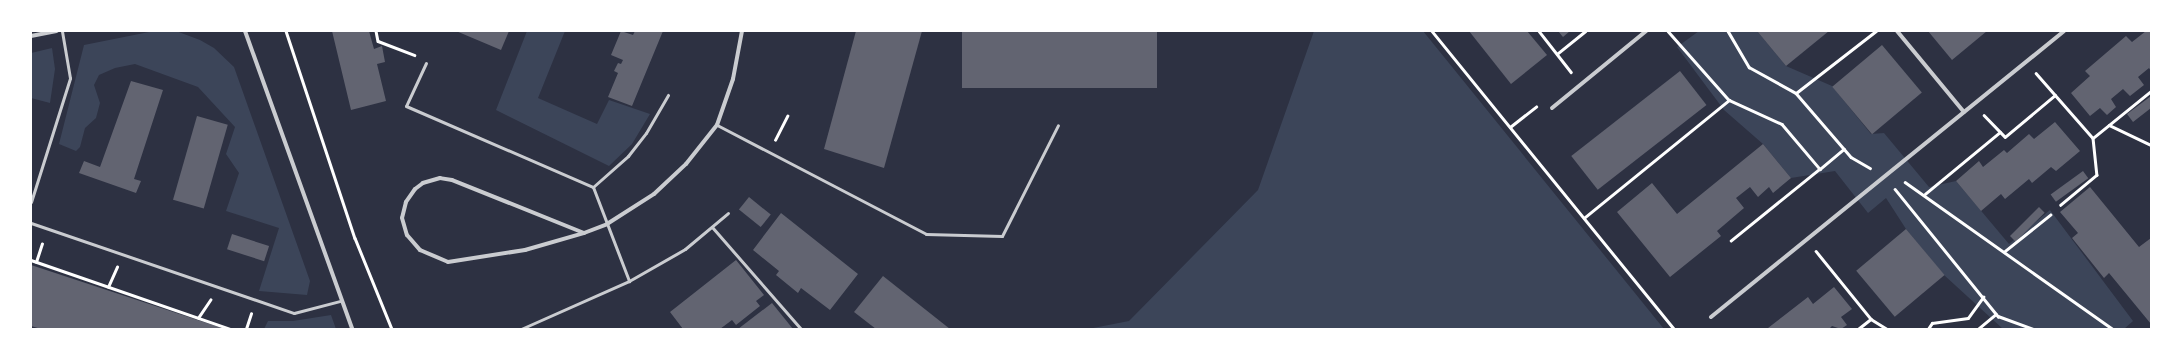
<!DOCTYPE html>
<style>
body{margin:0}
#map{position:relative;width:2182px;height:360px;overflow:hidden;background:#2d3142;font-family:Roboto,sans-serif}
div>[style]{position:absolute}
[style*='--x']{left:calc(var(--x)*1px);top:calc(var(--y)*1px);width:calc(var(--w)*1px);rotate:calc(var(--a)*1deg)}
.green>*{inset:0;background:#3c4559}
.building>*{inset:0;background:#626471;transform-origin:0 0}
.path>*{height:2.5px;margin:-1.25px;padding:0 1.25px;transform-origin:1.25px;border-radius:1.25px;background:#fff}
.service>*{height:3px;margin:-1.5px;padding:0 1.5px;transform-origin:1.5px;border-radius:1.5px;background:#caccd0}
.minor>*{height:4px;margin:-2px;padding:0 2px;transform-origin:2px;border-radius:2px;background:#caccd0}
span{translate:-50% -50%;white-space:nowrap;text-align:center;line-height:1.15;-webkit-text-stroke:3px #fff;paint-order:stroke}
.frame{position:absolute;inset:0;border:32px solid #fff;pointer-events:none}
</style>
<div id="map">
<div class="green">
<div style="clip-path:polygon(154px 31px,176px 31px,200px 40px,214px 48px,234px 67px,310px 281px,307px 295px,259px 291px,279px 228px,226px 211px,239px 173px,226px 154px,235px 127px,198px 87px,135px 64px,115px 68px,99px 75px,94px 85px,100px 103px,96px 118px,85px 128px,80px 147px,76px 151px,59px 144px,84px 45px)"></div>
<div style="clip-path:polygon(527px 31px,565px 31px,538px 98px,597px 124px,609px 100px,650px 114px,632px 144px,609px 166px,496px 110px)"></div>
<div style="clip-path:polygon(1314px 31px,1423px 31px,1664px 329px,1088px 329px,1129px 321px,1258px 190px)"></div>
<div style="clip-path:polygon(1699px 31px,1757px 31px,1786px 66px,1832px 86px,1871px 134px,1884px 133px,1929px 187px,1956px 181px,2009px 244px,2050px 210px,2133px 321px,2124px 329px,2003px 329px,1944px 275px,1906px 229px,1886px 198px,1868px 213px,1835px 171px,1791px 178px,1763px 144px,1724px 110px,1677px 47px)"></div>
<div style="clip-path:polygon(52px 48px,55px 69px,50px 103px,31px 98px,31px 53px)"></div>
<div style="clip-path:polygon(331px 315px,336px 329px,264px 329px,268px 321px,293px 321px)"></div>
</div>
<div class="building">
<div style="clip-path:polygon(332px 31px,369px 31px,374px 49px,382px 46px,385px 62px,377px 64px,386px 101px,351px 110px)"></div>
<div style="clip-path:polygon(456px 31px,509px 31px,501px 50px)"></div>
<div style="clip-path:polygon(621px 31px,633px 35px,635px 31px,663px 31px,632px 106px,608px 97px,618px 73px,614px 71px,618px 63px,621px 64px,623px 60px,611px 55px)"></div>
<div style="clip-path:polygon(856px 31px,922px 31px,884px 168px,824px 149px)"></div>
<div style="left:962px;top:31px;width:195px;height:57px"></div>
<div style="clip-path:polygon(1469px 31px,1527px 31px,1547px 55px,1511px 84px)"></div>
<div style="clip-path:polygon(1558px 31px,1570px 31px,1563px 37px)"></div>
<div style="clip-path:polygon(1757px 31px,1829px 31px,1786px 66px)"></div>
<div style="clip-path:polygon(1928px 31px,1987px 31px,1952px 60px)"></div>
<div style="clip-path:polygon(2146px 31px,2151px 31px,2151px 71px,2149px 68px,2138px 77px,2144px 85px,2130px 96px,2123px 89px,2111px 99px,2116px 107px,2107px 115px,2100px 108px,2090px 116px,2071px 93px,2090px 76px,2085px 71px,2126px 36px,2132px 42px)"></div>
<div style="left:1882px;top:45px;width:62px;height:65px;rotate:50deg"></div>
<div style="left:1680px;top:71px;width:43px;height:138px;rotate:52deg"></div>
<div style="clip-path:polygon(131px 81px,163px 90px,134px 179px,141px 181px,136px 193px,79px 173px,84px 161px,100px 167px)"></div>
<div style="clip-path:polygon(2151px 96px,2151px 108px,2133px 122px,2127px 114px)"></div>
<div style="left:197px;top:116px;width:32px;height:87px;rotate:16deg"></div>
<div style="clip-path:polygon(2055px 122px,2080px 151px,2056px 171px,2051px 167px,2032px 183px,2029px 179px,2005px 199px,2001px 194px,1981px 211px,1956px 181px,1979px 161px,1983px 167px,2004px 150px,2007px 153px,2029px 134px,2034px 139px)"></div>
<div style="clip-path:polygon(1763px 144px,1791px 178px,1773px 193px,1769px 187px,1758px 197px,1750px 187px,1736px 198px,1744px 208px,1717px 231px,1721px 236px,1670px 277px,1617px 212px,1652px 183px,1677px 214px)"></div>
<div style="left:2083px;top:171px;width:9px;height:40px;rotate:54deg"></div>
<div style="clip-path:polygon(2090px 187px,2139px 247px,2151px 238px,2151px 324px,2109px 273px,2104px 278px,2072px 238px,2078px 233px,2060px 212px)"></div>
<div style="left:749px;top:197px;width:28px;height:16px;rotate:39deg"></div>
<div style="left:2039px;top:207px;width:8px;height:41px;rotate:45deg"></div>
<div style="clip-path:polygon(781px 213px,858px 274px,830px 310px,801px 288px,798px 293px,776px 275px,779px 271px,753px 250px)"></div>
<div style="left:1906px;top:229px;width:60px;height:65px;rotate:50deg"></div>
<div style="left:232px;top:234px;width:39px;height:16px;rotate:18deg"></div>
<div style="clip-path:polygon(736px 260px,764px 295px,756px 301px,760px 306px,736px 325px,732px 320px,720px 329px,683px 329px,670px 312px)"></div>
<div style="clip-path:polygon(31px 265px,225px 329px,41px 329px,31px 326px)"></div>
<div style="clip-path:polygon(883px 276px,950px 329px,876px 329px,854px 312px)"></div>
<div style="clip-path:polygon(1834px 287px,1852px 309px,1841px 317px,1847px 325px,1841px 329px,1832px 326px,1829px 329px,1768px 328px,1808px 297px,1813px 304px)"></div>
<div style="clip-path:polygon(772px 303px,793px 329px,738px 329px)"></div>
</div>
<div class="path">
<div style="--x:286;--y:31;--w:218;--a:71.6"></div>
<div style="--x:355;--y:238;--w:98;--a:67.9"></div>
<div style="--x:376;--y:31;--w:10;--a:79"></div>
<div style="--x:378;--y:41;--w:39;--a:21"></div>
<div style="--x:1432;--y:31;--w:384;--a:50.9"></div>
<div style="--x:1539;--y:31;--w:52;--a:52"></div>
<div style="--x:1668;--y:31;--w:92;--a:48.5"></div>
<div style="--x:1729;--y:100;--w:58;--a:24.4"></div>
<div style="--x:1782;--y:124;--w:59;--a:49.8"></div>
<div style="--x:1820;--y:169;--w:114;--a:141"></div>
<div style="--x:1728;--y:31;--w:42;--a:59.7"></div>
<div style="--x:1749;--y:67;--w:54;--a:29"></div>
<div style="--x:1796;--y:93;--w:84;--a:49.3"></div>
<div style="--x:1851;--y:157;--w:22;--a:30"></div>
<div style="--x:1557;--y:54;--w:36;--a:-39"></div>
<div style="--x:2036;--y:73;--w:86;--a:48.8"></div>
<div style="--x:2093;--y:138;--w:37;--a:84"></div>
<div style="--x:2097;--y:175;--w:47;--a:140.2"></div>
<div style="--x:1796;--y:93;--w:101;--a:-37.8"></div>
<div style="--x:1984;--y:115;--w:30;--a:46"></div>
<div style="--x:2005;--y:137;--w:65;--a:-40"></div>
<div style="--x:2109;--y:125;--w:47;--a:25.5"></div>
<div style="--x:1510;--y:127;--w:33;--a:-38"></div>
<div style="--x:2093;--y:138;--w:75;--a:-39"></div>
<div style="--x:775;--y:140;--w:27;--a:-63"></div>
<div style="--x:1820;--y:169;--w:31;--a:-40"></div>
<div style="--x:1905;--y:182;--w:255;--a:35.3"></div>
<div style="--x:1895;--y:189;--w:164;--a:51"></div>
<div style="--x:1998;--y:316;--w:37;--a:20"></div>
<div style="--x:1925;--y:194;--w:97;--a:-39.6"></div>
<div style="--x:1584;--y:218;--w:187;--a:-39.1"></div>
<div style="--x:1816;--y:251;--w:87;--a:51"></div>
<div style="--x:1871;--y:319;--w:19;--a:32"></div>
<div style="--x:2005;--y:251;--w:58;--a:-38.7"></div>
<div style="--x:31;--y:260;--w:211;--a:19.1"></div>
<div style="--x:36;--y:262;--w:19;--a:-72"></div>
<div style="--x:108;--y:287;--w:22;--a:-66"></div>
<div style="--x:198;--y:318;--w:22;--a:-56"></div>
<div style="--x:246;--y:329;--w:16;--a:-72"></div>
<div style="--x:1858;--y:329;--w:16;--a:-38"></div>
<div style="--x:1928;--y:329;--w:7;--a:-56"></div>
<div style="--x:1932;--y:323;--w:36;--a:-8"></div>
<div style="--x:1968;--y:318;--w:26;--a:-54"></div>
<div style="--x:1978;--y:329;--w:23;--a:-40"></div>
</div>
<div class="service">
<div style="--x:426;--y:63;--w:47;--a:114.9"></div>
<div style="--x:406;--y:106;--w:204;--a:23.4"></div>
<div style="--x:593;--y:187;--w:101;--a:69"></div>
<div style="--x:717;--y:125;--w:236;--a:27.5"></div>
<div style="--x:926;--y:234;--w:76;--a:1.5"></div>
<div style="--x:1002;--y:236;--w:124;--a:-63.2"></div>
<div style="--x:593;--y:187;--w:47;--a:-41.5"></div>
<div style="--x:628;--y:156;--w:29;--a:-52"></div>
<div style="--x:646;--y:133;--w:44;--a:-59.9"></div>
<div style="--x:31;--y:202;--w:130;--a:-72.5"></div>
<div style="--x:70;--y:78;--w:48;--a:-99.7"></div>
<div style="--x:31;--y:223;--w:278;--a:18.9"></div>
<div style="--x:294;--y:313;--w:48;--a:-14.6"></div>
<div style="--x:712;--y:227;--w:135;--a:48.9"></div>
<div style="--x:521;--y:329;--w:118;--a:-24"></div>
<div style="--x:629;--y:281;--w:64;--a:-29.7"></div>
<div style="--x:685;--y:249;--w:56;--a:-39.9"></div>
</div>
<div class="minor">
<div style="--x:245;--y:31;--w:317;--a:70.2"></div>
<div style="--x:1897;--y:31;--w:105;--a:50.4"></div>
<div style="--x:31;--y:36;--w:26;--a:-11"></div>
<div style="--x:1552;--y:108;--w:122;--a:-39.3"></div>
<div style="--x:584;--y:233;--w:142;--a:-158.1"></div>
<div style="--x:452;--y:180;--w:12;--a:-171"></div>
<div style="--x:440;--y:178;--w:18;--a:164"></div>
<div style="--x:423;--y:183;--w:10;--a:143"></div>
<div style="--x:415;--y:189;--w:16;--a:125"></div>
<div style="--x:406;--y:202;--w:16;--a:104"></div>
<div style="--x:402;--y:218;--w:18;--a:74"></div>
<div style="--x:407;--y:235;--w:20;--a:49"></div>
<div style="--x:420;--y:250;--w:30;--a:23"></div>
<div style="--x:448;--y:262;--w:78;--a:-8.9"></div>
<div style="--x:525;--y:250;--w:61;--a:-16.1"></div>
<div style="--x:584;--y:233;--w:25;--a:-21"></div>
<div style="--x:607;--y:224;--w:56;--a:-32.6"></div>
<div style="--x:654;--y:194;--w:44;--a:-43.2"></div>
<div style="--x:686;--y:164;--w:50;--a:-51.5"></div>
<div style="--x:717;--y:125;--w:49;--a:-70.8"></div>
<div style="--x:733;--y:79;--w:49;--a:-79.4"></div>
<div style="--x:1711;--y:317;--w:454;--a:-39"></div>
</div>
<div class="frame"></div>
</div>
